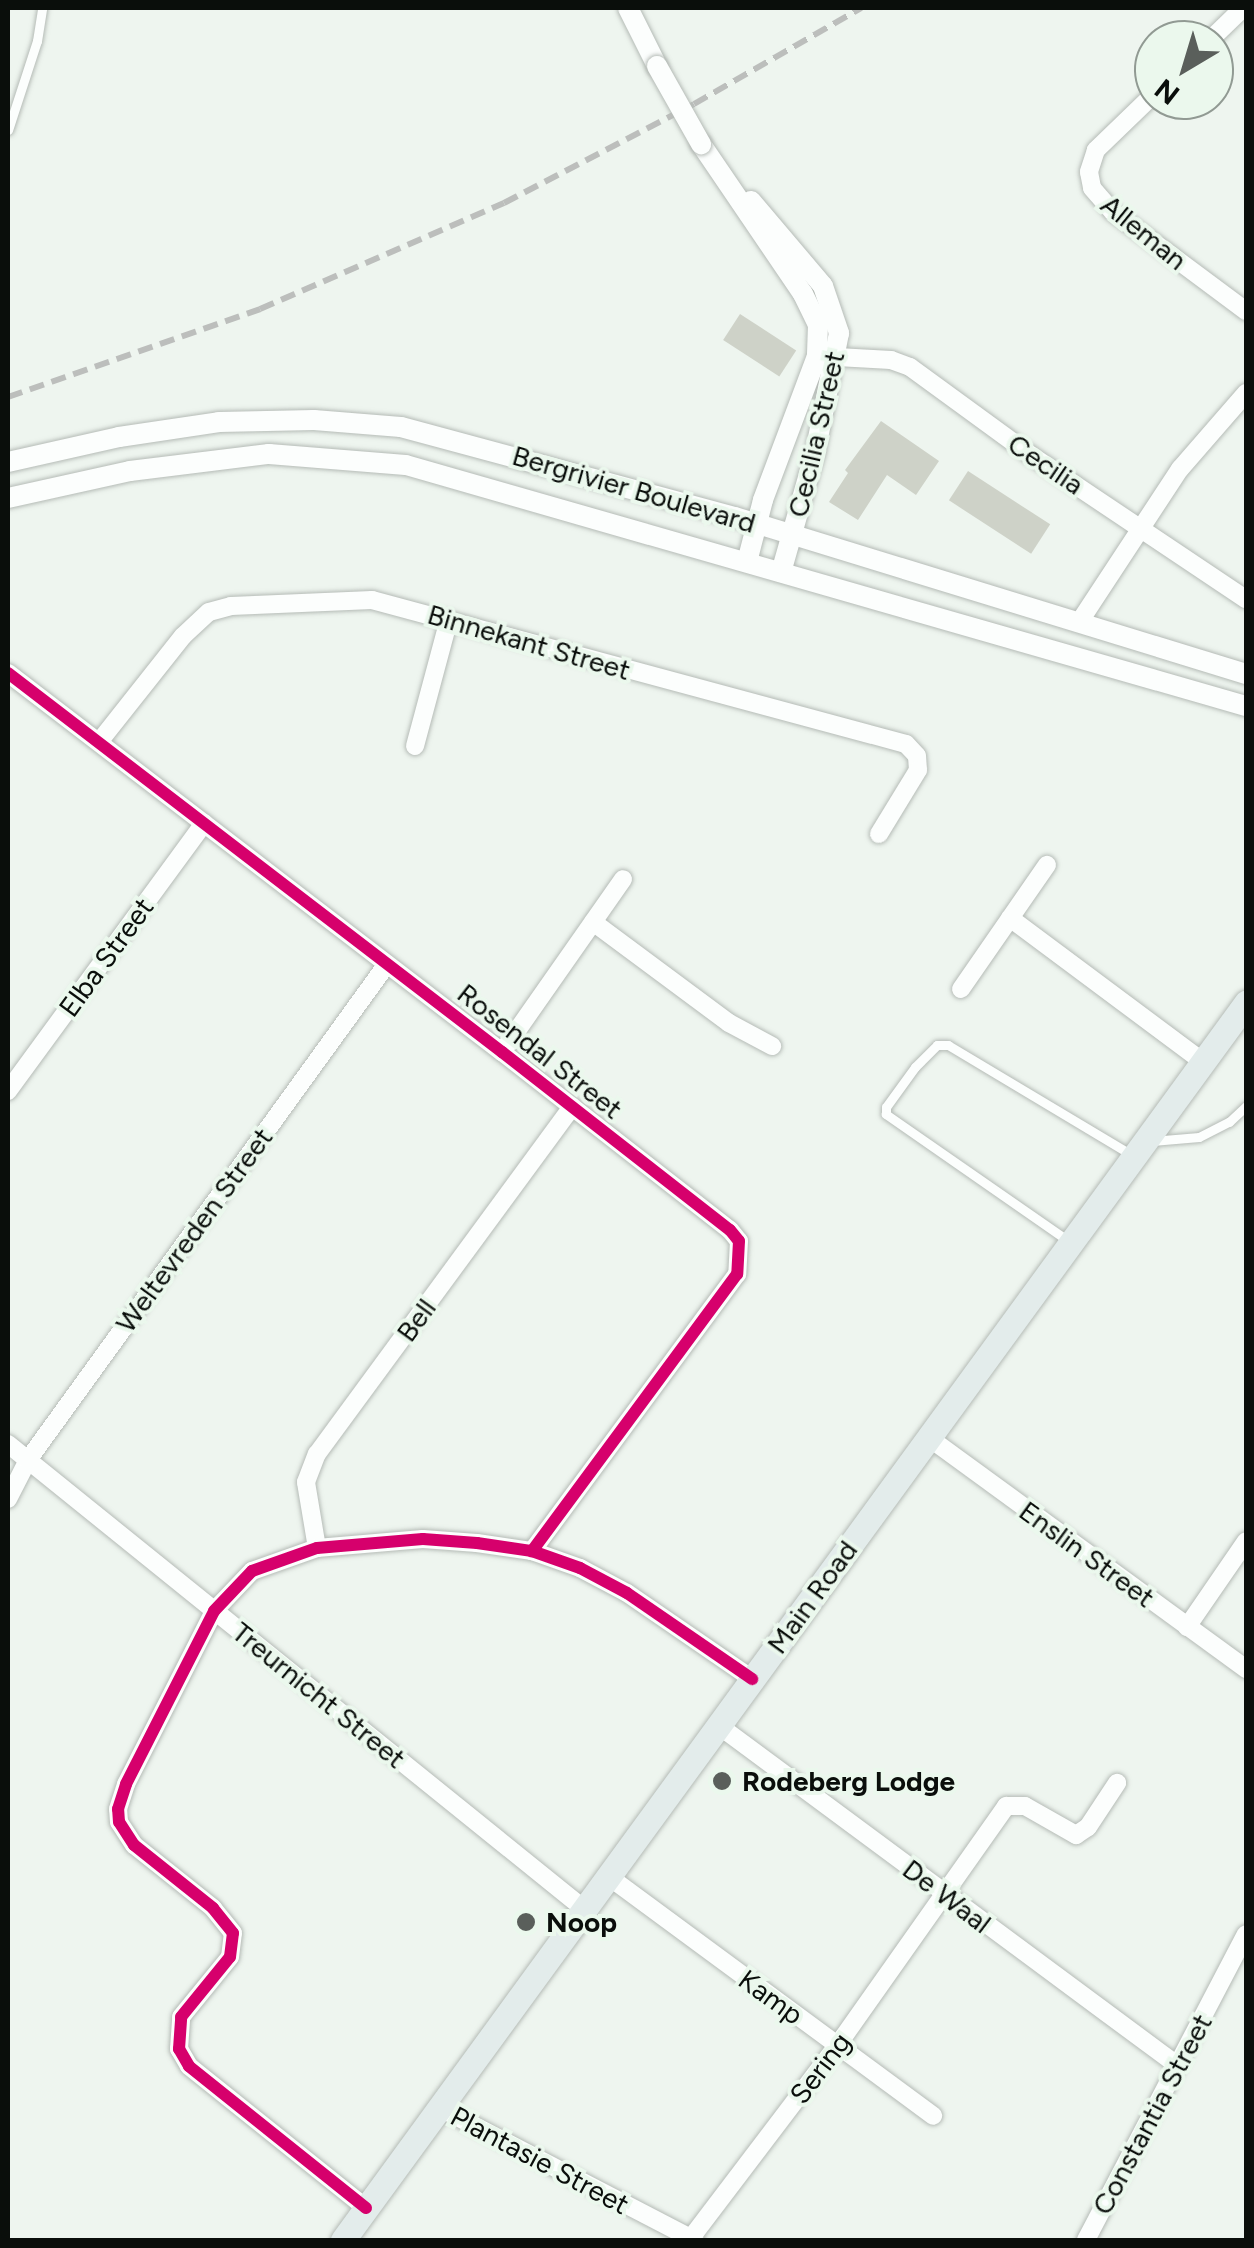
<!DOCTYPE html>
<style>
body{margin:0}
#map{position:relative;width:1254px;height:2248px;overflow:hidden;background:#eef5ef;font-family:Figtree,sans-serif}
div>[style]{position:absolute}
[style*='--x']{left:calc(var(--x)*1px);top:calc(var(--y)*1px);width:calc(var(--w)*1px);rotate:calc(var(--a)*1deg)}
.building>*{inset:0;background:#ced2c8;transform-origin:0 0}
.roads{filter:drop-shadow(0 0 2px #b5bbb6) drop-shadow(0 0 2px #b5bbb6)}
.service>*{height:9px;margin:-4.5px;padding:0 4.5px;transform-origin:4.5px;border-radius:4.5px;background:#fcfefd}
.minor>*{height:18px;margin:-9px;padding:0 9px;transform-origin:9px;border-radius:9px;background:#fcfefd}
.tertiary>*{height:20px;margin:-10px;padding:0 10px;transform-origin:10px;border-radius:10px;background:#fcfefd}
.primary>*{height:25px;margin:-12.5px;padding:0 12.5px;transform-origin:12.5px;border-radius:12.5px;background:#e3eceb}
.rail>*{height:6px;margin-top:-3px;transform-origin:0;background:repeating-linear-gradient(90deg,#bcbebc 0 15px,transparent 0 23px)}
.bridges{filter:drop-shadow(0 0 2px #b5bbb6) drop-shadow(0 0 2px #b5bbb6)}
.tertiary-bridge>*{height:20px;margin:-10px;padding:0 10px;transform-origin:10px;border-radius:10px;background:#fcfefd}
.cycleway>*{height:12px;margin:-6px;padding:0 6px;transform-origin:6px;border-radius:6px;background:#d6006c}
.dots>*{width:28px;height:28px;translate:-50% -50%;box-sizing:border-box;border:5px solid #ebf8ed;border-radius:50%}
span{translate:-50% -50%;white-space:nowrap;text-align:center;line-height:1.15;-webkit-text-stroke:8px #ebf8ed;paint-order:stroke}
.street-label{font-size:28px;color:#0a0e0b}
.poi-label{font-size:28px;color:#0a0e0b;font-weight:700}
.left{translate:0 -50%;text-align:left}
.frame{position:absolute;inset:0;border:10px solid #0a0e0b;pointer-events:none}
.north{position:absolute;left:1134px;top:20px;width:100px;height:100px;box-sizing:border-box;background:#ebf8ed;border:2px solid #919a93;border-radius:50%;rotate:218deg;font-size:28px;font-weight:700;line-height:40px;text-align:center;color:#0a0e0b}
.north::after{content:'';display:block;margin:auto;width:35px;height:45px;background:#5a5f5b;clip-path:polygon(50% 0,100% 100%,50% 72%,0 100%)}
</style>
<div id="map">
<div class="building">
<div style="left:740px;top:314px;width:67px;height:31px;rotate:33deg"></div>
<div style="clip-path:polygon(881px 421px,939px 461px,916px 495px,887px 475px,858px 520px,829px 502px,848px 473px,845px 470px)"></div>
<div style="left:968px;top:471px;width:98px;height:35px;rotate:33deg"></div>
</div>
<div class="roads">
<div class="service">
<div style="--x:8;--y:130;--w:94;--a:-72"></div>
<div style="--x:37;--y:41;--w:33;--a:-81"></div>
<div style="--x:1152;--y:1141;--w:47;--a:-4.9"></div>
<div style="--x:1199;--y:1137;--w:34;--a:-27"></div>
<div style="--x:1229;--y:1122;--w:23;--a:-43"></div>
<div style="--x:1067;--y:1240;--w:221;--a:-145.2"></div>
<div style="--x:886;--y:1114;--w:7;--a:-90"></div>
<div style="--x:886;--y:1107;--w:49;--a:-54.1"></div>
<div style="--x:915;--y:1067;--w:31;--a:-45"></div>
<div style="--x:937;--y:1045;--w:11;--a:0"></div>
<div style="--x:948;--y:1045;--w:214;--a:30.9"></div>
</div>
<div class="minor">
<div style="--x:1210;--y:40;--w:46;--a:-44.1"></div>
<div style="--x:1154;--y:94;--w:81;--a:136"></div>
<div style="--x:1096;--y:150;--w:23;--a:108"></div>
<div style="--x:1089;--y:172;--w:16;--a:79"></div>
<div style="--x:1092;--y:188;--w:32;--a:49"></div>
<div style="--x:1113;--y:212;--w:166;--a:36.7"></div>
<div style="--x:837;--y:357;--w:54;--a:3.2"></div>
<div style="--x:891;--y:360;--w:20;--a:20"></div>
<div style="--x:910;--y:367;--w:151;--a:36.1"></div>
<div style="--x:1032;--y:456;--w:257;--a:33.8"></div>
<div style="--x:1080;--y:621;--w:182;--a:-56.7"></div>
<div style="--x:1180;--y:469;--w:101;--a:-49"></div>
<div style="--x:8;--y:673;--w:623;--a:37.5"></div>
<div style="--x:502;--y:1052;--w:289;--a:38"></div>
<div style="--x:730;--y:1230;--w:14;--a:51"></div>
<div style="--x:739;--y:1241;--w:33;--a:93"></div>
<div style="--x:737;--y:1274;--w:345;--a:126.5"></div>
<div style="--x:99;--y:742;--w:135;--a:-51.6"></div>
<div style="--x:183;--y:636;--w:35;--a:-43"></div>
<div style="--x:209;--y:612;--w:23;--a:-15"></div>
<div style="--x:231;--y:606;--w:141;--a:-2.4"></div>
<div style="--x:372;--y:600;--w:553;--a:15.09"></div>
<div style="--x:906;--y:744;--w:16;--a:47"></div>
<div style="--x:917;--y:756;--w:14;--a:86"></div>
<div style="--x:918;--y:770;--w:75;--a:121.4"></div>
<div style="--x:415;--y:746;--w:131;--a:-75"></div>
<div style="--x:1010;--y:918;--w:241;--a:36.7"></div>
<div style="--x:593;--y:922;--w:169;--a:36.6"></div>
<div style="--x:729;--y:1023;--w:49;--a:28.1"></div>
<div style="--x:961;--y:989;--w:151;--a:-55.3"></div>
<div style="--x:502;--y:1052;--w:211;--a:-55"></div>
<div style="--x:8;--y:1091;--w:332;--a:-53.8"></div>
<div style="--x:928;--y:1437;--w:394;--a:36.1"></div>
<div style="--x:8;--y:1444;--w:740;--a:38.91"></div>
<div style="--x:8;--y:1499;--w:44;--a:-62.9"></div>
<div style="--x:28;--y:1460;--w:612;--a:-54.1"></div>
<div style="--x:317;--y:1548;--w:67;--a:-99.5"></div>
<div style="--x:306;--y:1482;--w:30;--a:-69"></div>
<div style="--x:317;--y:1454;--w:431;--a:-53.7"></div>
<div style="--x:1187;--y:1627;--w:104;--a:-55.5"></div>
<div style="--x:718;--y:1725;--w:571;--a:36.53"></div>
<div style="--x:608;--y:1876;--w:404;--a:36.4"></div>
<div style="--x:438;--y:2107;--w:289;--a:27.4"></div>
<div style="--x:366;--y:2208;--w:227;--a:-141.3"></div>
<div style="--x:189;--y:2066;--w:20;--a:-120"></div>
<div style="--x:179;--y:2049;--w:32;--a:-86"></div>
<div style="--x:181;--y:2017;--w:77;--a:-50.8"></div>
<div style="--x:230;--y:1957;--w:24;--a:-83"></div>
<div style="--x:233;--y:1933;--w:32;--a:-129"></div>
<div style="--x:213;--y:1908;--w:101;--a:-141.4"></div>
<div style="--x:134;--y:1845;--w:27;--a:-123"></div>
<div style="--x:119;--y:1822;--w:13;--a:-94"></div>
<div style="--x:118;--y:1809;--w:26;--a:-72"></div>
<div style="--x:126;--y:1784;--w:194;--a:-63"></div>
<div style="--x:214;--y:1611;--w:55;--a:-46.5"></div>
<div style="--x:252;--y:1571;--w:69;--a:-19.5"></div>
<div style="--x:317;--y:1548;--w:106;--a:-4.9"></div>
<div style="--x:423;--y:1539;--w:54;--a:4.2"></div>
<div style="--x:477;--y:1543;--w:56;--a:8.3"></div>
<div style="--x:532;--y:1551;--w:51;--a:19.5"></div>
<div style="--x:580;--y:1568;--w:53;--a:28"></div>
<div style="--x:627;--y:1593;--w:152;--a:34.5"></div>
<div style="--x:691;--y:2238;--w:241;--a:-52.8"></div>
<div style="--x:837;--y:2046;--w:294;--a:-54.8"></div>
<div style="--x:1006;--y:1806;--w:19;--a:0"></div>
<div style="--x:1025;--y:1806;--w:59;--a:29.6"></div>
<div style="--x:1076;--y:1835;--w:14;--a:-34"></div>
<div style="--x:1088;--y:1827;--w:53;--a:-56.6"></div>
<div style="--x:1086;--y:2240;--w:345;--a:-62.4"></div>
</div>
<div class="tertiary">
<div style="--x:628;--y:8;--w:65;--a:63.4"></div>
<div style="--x:701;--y:144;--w:181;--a:55.8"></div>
<div style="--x:803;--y:294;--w:34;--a:64"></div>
<div style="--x:818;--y:325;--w:31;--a:92"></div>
<div style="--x:817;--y:356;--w:154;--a:110.6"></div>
<div style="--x:763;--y:500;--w:64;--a:104.5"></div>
<div style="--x:751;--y:201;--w:111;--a:49.7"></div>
<div style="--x:823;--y:286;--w:50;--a:71.2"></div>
<div style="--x:839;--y:333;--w:122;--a:101.3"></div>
<div style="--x:815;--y:453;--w:124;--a:105.9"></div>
<div style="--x:8;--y:462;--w:114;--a:-12.7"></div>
<div style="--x:119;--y:437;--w:101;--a:-8.5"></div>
<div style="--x:219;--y:422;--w:95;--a:-1.2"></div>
<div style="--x:314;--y:420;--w:87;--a:4.6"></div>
<div style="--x:401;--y:427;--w:346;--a:15.1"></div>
<div style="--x:735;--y:517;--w:535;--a:17.08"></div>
<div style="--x:8;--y:498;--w:125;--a:-12.5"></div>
<div style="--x:130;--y:471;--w:140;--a:-7"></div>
<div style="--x:269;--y:454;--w:137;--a:4.6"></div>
<div style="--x:406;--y:465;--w:874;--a:16.01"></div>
</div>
<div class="primary">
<div style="--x:343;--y:2240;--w:1532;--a:-53.87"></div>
</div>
</div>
<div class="rail">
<div style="--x:8;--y:397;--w:267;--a:-19.2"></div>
<div style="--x:260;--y:309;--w:266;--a:-23.5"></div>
<div style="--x:504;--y:203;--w:214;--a:-27.5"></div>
<div style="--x:694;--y:104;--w:193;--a:-29.9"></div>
</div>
<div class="bridges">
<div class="tertiary-bridge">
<div style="--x:657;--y:66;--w:90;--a:60.6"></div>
</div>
</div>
<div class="cycleway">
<div style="--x:8;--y:673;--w:623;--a:37.5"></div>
<div style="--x:502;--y:1052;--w:289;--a:38"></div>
<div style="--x:730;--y:1230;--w:14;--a:51"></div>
<div style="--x:739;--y:1241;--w:33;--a:93"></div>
<div style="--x:737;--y:1274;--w:345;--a:126.5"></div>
<div style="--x:366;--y:2208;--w:227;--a:-141.3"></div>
<div style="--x:189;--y:2066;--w:20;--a:-120"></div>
<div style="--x:179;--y:2049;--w:32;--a:-86"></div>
<div style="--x:181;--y:2017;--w:77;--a:-50.8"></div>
<div style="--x:230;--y:1957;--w:24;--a:-83"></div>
<div style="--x:233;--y:1933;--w:32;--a:-129"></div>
<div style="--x:213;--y:1908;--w:101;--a:-141.4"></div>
<div style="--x:134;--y:1845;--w:27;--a:-123"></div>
<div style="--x:119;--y:1822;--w:13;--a:-94"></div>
<div style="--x:118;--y:1809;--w:26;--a:-72"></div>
<div style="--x:126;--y:1784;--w:194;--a:-63"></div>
<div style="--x:214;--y:1611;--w:55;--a:-46.5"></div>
<div style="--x:252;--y:1571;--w:69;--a:-19.5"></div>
<div style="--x:317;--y:1548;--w:106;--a:-4.9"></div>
<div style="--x:423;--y:1539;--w:54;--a:4.2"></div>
<div style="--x:477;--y:1543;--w:56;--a:8.3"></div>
<div style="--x:532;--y:1551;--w:51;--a:19.5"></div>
<div style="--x:580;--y:1568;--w:53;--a:28"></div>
<div style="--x:627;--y:1593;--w:152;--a:34.5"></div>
</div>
<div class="dots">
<div style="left:722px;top:1781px;background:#5a5f5b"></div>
<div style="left:526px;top:1922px;background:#5a5f5b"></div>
</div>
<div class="street-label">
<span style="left:1144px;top:232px;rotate:39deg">Alleman</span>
<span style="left:816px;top:434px;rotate:-77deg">Cecilia Street</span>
<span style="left:1046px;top:464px;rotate:34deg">Cecilia</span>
<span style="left:634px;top:489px;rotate:16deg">Bergrivier Boulevard</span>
<span style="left:529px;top:642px;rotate:16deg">Binnekant Street</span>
<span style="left:106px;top:957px;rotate:-54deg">Elba Street</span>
<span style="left:540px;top:1051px;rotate:38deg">Rosendal Street</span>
<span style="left:194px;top:1230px;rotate:-54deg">Weltevreden Street</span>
<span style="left:416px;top:1320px;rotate:-54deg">Bell</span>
<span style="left:1087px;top:1554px;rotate:36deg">Enslin Street</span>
<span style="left:812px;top:1597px;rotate:-54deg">Main Road</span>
<span style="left:319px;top:1695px;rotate:39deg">Treurnicht Street</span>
<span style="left:947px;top:1896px;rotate:37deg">De Waal</span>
<span style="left:771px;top:1997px;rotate:36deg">Kamp</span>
<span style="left:820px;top:2068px;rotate:-53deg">Sering</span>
<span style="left:1152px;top:2114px;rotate:-62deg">Constantia Street</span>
<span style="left:540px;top:2160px;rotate:28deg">Plantasie Street</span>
</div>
<div class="poi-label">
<span class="left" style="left:742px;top:1781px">Rodeberg Lodge</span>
<span class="left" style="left:546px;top:1922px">Noop</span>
</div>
<div class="frame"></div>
<div class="north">N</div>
</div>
